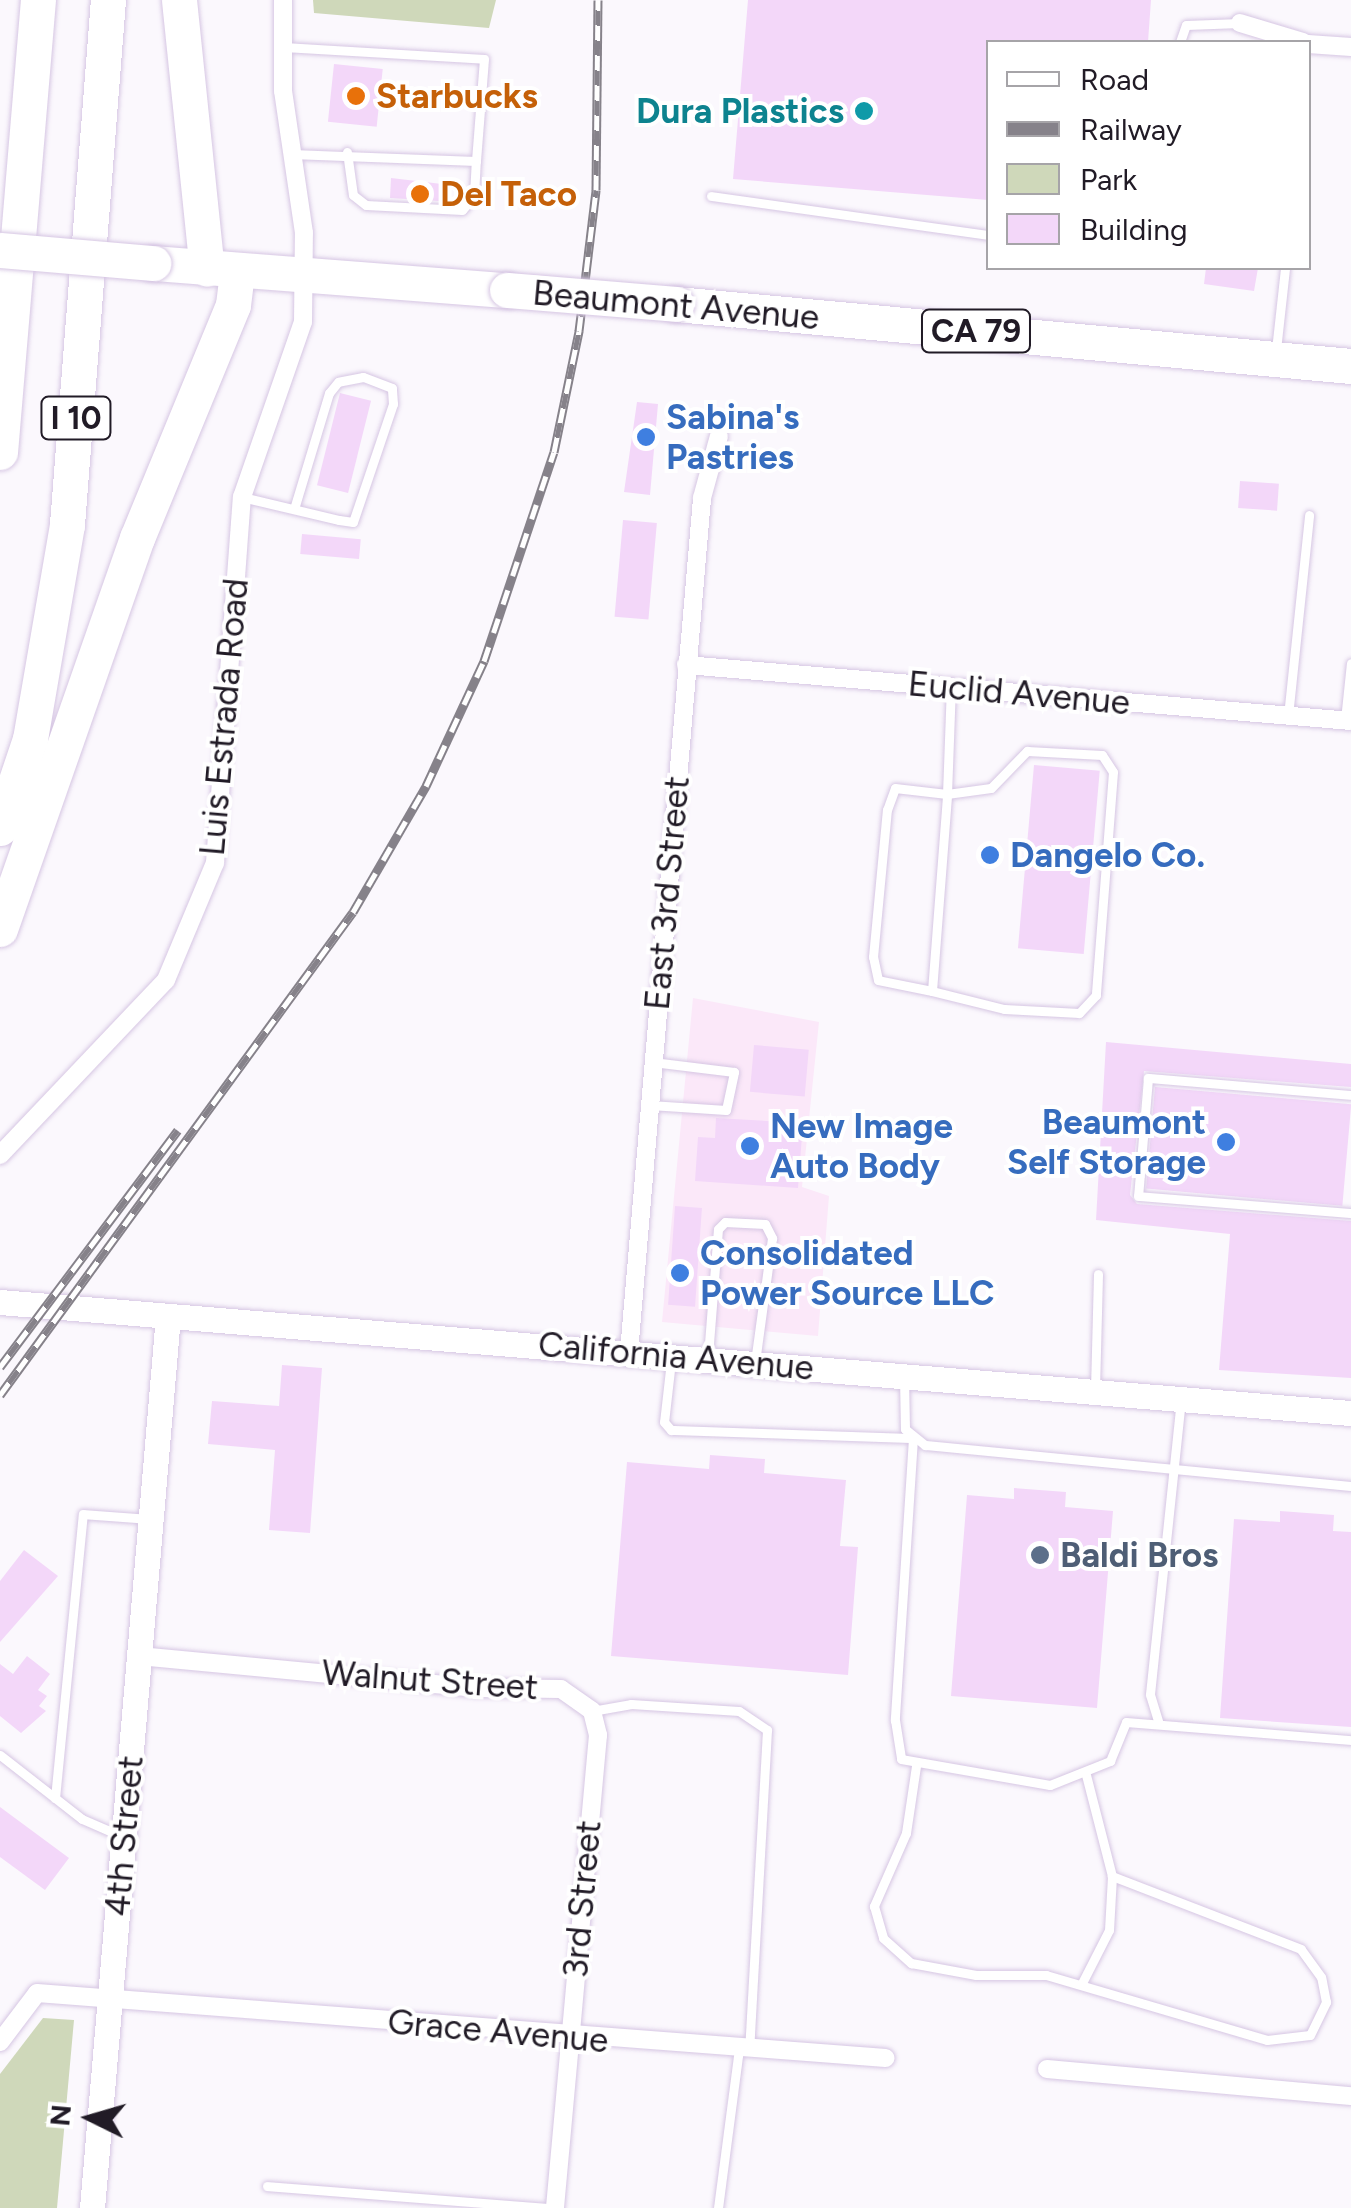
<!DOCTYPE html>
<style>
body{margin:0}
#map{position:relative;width:1351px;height:2208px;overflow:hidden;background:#fbf8fd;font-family:Figtree,sans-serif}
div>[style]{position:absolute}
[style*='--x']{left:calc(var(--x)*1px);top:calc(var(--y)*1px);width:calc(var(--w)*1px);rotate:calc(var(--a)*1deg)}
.commercial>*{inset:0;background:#fbe8f9}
.green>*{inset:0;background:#cfd8ba}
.building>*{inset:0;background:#f3d7f9;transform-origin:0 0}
.roads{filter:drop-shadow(0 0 2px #d6c6e3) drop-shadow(0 0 2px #d6c6e3)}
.lane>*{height:9px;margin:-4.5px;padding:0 4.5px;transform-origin:4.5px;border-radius:4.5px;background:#fff}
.street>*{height:18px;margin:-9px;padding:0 9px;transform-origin:9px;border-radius:9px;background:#fff}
.secondary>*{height:25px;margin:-12.5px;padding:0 12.5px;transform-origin:12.5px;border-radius:12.5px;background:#fff}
.highway>*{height:35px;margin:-17.5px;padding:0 17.5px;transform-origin:17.5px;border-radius:17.5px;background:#fff}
.rail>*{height:9px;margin-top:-4.5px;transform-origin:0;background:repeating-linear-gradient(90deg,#fff 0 15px,#86828a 0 30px);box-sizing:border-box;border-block:2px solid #86828a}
.bridges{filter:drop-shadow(0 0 2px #d6c6e3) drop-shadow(0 0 2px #d6c6e3)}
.highway-bridge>*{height:35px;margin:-17.5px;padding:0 17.5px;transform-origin:17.5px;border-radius:17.5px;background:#fff}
.dots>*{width:28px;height:28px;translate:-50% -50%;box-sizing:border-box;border:5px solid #fff;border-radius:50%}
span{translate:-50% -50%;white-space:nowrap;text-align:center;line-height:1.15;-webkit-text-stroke:8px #fff;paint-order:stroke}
.shield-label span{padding:2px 8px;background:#fff;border:2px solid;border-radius:8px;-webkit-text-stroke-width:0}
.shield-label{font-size:32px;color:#211b26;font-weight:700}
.food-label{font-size:35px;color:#c56008;font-weight:700}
.left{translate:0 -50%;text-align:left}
.culture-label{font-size:35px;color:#0d838f;font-weight:700}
.right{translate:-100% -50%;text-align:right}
.street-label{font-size:35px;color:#211b26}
.shop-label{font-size:35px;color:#366cbe;font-weight:700}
.service-label{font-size:35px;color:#4e5e75;font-weight:700}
.legend{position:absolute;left:986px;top:40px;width:325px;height:230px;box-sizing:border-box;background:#fff;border:2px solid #a6a4a8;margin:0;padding:12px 18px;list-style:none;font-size:30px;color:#211b26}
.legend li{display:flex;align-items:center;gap:20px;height:50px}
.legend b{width:50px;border:2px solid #a6a4a8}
.north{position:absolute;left:40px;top:2068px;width:100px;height:100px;-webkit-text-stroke:8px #fff;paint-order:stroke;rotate:275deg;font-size:28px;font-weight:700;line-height:40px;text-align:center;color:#211b26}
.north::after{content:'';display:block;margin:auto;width:35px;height:45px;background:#211b26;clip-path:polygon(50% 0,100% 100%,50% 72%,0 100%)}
</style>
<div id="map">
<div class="commercial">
<div style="clip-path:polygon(693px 998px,819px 1022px,802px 1187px,829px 1196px,818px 1336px,662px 1322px)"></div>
</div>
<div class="green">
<div style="clip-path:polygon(313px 0,496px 0,489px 28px,314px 13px)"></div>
<div style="clip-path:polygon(43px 2018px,74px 2020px,57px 2208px,0 2208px,0 2074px)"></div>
</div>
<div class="building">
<div style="clip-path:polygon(748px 0,1151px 0,1148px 42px,988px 42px,988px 200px,733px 179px)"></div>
<div style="left:334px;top:64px;width:49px;height:58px;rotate:6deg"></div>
<div style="clip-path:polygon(391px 178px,442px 184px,439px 201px,390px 198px)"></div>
<div style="clip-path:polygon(1206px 268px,1258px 268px,1254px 291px,1204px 284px)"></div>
<div style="left:340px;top:393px;width:32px;height:95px;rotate:14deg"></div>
<div style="clip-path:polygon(637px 402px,658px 404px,650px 495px,624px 492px)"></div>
<div style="left:1240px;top:481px;width:39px;height:27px;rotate:4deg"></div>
<div style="left:623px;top:520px;width:34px;height:97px;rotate:5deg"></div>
<div style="left:302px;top:534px;width:59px;height:20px;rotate:5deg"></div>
<div style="left:1034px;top:765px;width:66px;height:184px;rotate:5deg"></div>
<div style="clip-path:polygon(1106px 1042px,1351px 1064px,1351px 1087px,1144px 1071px,1130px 1195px,1137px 1204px,1351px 1221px,1351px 1378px,1219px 1370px,1230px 1234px,1096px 1220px)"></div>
<div style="left:754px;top:1045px;width:55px;height:47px;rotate:5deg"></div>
<div style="left:1155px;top:1087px;width:197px;height:102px;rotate:5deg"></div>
<div style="clip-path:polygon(716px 1118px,803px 1123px,798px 1188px,695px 1181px,698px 1137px,715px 1138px)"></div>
<div style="left:675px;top:1206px;width:27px;height:99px;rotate:4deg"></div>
<div style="clip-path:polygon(282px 1365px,322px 1368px,310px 1533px,269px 1530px,275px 1450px,208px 1444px,212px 1401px,279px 1406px)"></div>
<div style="clip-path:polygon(710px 1455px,765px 1459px,764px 1473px,846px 1480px,840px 1546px,858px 1547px,848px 1675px,611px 1656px,627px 1462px,709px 1469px)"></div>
<div style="clip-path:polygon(1014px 1488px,1066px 1492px,1065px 1507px,1113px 1511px,1097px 1708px,951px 1696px,967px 1495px,1014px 1499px)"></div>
<div style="clip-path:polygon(1280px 1511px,1334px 1515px,1333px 1531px,1351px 1532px,1351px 1727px,1220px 1718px,1234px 1519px,1280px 1522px)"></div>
<div style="clip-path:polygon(24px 1550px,58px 1576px,0 1642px,0 1581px)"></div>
<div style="clip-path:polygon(27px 1656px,50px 1674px,38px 1690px,47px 1696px,39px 1706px,46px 1711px,21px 1733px,0 1716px,0 1664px,13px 1674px)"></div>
<div style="clip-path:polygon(0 1807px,69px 1858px,45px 1890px,0 1857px)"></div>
</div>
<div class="roads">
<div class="lane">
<div style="--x:1180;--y:42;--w:18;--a:-71"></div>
<div style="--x:1186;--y:25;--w:54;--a:-2.1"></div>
<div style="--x:284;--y:47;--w:200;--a:3.4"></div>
<div style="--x:484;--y:59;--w:102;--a:94.5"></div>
<div style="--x:476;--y:161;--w:185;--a:-177.8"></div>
<div style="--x:347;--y:152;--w:43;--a:82.1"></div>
<div style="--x:353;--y:195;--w:16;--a:38"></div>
<div style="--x:366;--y:205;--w:96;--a:3"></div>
<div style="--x:462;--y:210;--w:18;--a:-49"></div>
<div style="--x:474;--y:196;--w:35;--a:-87"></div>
<div style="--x:711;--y:196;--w:280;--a:8"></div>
<div style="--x:1276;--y:350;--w:82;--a:-83.7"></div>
<div style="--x:242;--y:497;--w:100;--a:13.3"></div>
<div style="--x:339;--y:520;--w:14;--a:8"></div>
<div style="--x:353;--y:522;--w:125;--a:-71.3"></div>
<div style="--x:393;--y:404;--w:16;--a:-94"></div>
<div style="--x:392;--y:388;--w:31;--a:-159"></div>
<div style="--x:363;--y:377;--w:25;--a:169"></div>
<div style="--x:338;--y:382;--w:14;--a:129"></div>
<div style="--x:329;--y:393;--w:121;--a:106.8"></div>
<div style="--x:1288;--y:716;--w:202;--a:-84"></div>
<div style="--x:1345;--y:720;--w:57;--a:-84"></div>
<div style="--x:932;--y:991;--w:55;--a:-168.5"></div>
<div style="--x:878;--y:980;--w:24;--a:-102"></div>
<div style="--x:873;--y:957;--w:148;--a:-84.6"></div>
<div style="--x:887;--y:810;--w:23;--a:-70"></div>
<div style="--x:895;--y:788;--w:52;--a:6.6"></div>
<div style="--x:947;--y:794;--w:44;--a:-7.8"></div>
<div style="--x:991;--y:788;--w:52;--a:-45.8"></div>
<div style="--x:1027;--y:751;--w:75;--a:3.1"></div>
<div style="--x:1102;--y:755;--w:20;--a:57"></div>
<div style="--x:1113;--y:772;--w:224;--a:94.4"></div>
<div style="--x:1096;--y:995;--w:25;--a:133"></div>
<div style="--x:1079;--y:1013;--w:75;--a:-176.9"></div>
<div style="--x:1004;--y:1009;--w:74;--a:-166"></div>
<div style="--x:932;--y:991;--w:198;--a:-85.6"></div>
<div style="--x:947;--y:794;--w:107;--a:-87.9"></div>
<div style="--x:1351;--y:1095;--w:204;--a:-175.2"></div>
<div style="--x:1148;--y:1078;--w:118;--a:94.8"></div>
<div style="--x:1138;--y:1196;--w:214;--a:4.6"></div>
<div style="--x:650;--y:1105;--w:76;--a:3.8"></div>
<div style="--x:726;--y:1110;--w:39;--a:-78"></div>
<div style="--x:734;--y:1072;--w:82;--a:-173"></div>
<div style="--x:714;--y:1291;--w:50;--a:5.7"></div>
<div style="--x:708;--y:1356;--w:127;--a:-85.5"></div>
<div style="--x:718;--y:1229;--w:10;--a:-45"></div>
<div style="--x:725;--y:1222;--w:40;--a:2.9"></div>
<div style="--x:765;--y:1224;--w:16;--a:63"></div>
<div style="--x:772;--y:1238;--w:125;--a:97.8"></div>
<div style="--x:671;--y:1361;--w:61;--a:96.5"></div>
<div style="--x:664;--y:1422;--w:11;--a:49"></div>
<div style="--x:671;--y:1430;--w:242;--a:1.9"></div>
<div style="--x:913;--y:1438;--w:283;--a:93.7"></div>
<div style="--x:895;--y:1720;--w:39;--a:81"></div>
<div style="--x:901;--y:1759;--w:151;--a:9.9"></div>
<div style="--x:1050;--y:1785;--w:65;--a:-21.8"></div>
<div style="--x:1110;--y:1761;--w:42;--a:-67.7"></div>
<div style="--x:1126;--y:1722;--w:226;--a:4.6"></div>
<div style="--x:904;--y:1377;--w:52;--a:88.9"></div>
<div style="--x:905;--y:1429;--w:26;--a:39"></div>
<div style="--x:925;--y:1445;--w:428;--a:5.5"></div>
<div style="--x:1095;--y:1389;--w:115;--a:-88.5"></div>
<div style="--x:592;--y:1711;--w:40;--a:-10"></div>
<div style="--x:631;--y:1704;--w:108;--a:3.7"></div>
<div style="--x:739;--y:1711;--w:34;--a:34"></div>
<div style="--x:767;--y:1730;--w:318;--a:93.2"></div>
<div style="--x:1159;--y:1724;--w:31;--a:-107"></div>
<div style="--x:1150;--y:1694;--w:296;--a:-84"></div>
<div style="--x:0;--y:1755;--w:104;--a:38"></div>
<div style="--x:82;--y:1819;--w:43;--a:23.6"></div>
<div style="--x:916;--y:1766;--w:68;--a:98.5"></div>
<div style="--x:906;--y:1833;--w:80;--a:113.7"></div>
<div style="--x:874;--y:1906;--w:33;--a:74"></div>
<div style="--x:883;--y:1938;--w:38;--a:42"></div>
<div style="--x:911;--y:1963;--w:66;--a:10.5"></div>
<div style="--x:976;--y:1975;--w:70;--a:0"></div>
<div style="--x:1046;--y:1975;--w:230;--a:16.4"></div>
<div style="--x:1267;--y:2040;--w:43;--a:-6.6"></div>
<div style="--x:1310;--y:2035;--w:37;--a:-64"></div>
<div style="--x:1326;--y:2002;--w:25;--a:-101"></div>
<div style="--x:1321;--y:1977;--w:34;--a:-126"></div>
<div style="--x:1301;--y:1949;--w:203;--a:-158.9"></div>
<div style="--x:1112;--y:1876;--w:104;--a:-104.4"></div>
<div style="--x:55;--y:1798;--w:285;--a:-84.4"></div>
<div style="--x:83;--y:1514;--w:66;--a:4.3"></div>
<div style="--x:1082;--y:1983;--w:59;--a:-63"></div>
<div style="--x:1109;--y:1930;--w:54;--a:-86.8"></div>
<div style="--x:267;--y:2186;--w:280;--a:4.5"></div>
<div style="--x:718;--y:2208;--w:160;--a:-82.5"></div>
</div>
<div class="street">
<div style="--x:1240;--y:23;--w:66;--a:16.8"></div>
<div style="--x:1308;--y:44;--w:43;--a:4"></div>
<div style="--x:686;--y:665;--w:667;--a:4.81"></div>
<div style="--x:0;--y:1155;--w:241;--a:-46.5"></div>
<div style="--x:166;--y:980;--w:127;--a:-67.3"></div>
<div style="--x:215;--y:863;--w:367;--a:-85.8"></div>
<div style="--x:242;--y:497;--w:185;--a:-70.8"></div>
<div style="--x:303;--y:322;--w:89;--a:-89.4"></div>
<div style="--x:304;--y:233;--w:144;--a:-98.4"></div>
<div style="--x:283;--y:91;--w:91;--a:-90"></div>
<div style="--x:629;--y:1352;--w:857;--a:-85.11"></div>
<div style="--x:702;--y:498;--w:64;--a:-74.7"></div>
<div style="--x:139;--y:1656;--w:342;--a:5.4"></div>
<div style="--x:479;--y:1688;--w:82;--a:0.7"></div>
<div style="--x:561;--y:1689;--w:38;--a:35"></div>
<div style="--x:592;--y:1711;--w:25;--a:76"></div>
<div style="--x:598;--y:1735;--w:475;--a:95.2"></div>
<div style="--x:0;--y:2042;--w:61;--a:-52.9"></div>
<div style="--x:37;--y:1993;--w:851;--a:4.38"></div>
<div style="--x:1047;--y:2069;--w:305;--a:5.1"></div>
</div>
<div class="secondary">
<div style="--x:0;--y:1302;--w:1356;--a:4.7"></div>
<div style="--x:92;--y:2208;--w:895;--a:-85.13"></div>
</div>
<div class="highway">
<div style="--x:179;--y:0;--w:270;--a:84.1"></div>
<div style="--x:153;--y:263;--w:355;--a:4.4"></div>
<div style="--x:676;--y:304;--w:678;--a:5.25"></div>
<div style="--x:0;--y:452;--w:454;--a:-85.2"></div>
<div style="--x:0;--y:828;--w:94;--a:-71.4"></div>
<div style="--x:30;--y:739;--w:218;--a:-80.2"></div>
<div style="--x:67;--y:524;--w:526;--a:-85.53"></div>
<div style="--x:0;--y:929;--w:414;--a:-70.7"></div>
<div style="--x:137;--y:538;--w:252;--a:-67.6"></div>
<div style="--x:233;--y:305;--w:33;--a:-83"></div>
</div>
</div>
<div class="rail">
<div style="--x:0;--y:1367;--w:296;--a:-53.1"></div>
<div style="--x:0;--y:1395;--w:598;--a:-53.84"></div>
<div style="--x:353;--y:912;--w:146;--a:-59.9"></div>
<div style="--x:426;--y:786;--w:138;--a:-65.1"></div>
<div style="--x:484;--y:661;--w:220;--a:-71.5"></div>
<div style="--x:554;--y:452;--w:124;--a:-78.3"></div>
<div style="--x:579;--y:331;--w:142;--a:-83.1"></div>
<div style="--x:596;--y:190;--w:190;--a:-89.4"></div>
</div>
<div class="bridges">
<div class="highway-bridge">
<div style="--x:0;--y:250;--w:154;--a:4.9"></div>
<div style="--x:507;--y:290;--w:170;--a:4.7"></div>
</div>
</div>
<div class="dots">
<div style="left:356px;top:96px;background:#e8710a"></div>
<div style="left:864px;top:111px;background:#0f9aa8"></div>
<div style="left:420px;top:194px;background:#e8710a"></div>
<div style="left:646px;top:437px;background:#3f7fe0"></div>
<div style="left:990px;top:855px;background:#3f7fe0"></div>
<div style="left:1226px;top:1142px;background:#3f7fe0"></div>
<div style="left:750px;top:1146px;background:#3f7fe0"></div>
<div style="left:680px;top:1273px;background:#3f7fe0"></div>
<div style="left:1040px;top:1555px;background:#5c6f8a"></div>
</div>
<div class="shield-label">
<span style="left:976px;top:331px">CA 79</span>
<span style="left:76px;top:418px">I 10</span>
</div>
<div class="food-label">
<span class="left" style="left:376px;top:96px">Starbucks</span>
<span class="left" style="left:440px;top:194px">Del Taco</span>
</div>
<div class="culture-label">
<span class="right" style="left:844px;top:111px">Dura Plastics</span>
</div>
<div class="street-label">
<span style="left:676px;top:305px;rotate:5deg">Beaumont Avenue</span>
<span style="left:1019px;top:693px;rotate:5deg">Euclid Avenue</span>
<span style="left:224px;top:717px;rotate:-85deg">Luis Estrada Road</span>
<span style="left:667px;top:893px;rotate:-85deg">East 3rd Street</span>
<span style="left:676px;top:1356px;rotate:5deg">California Avenue</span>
<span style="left:430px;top:1680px;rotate:4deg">Walnut Street</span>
<span style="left:124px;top:1836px;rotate:-85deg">4th Street</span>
<span style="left:582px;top:1899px;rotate:-85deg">3rd Street</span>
<span style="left:498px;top:2031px;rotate:5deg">Grace Avenue</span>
</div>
<div class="shop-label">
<span class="left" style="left:666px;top:437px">Sabina's<br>Pastries</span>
<span class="left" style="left:1010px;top:855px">Dangelo Co.</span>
<span class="right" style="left:1206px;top:1142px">Beaumont<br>Self Storage</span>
<span class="left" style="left:770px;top:1146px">New Image<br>Auto Body</span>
<span class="left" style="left:700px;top:1273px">Consolidated<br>Power Source LLC</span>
</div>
<div class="service-label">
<span class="left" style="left:1060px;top:1555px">Baldi Bros</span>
</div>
<ul class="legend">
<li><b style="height:12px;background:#fff"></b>Road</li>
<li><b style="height:12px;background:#86828a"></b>Railway</li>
<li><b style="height:28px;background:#cfd8ba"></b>Park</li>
<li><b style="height:28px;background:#f3d7f9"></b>Building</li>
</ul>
<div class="north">N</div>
</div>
